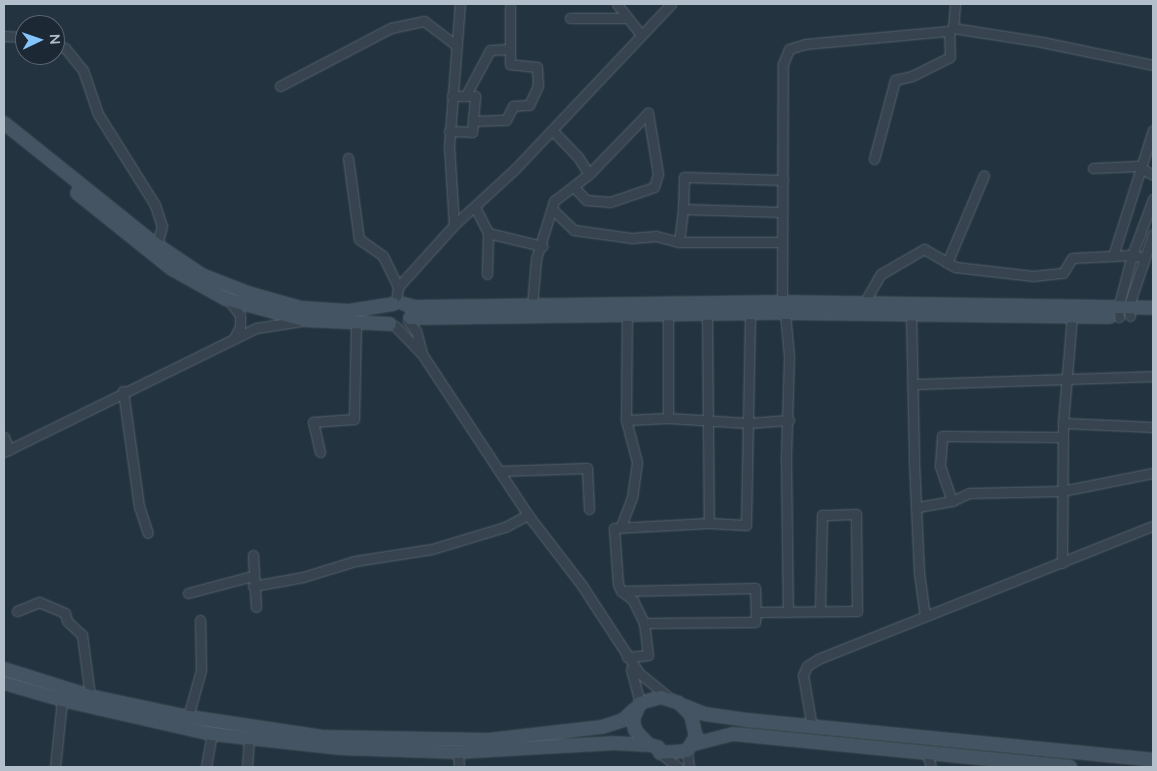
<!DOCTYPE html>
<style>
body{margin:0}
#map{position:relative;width:1157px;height:771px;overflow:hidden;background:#23333f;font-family:"Nunito Sans",sans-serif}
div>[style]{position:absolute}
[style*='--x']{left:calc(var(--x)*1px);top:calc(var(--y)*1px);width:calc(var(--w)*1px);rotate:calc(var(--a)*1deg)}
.roads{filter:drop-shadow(0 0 1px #55626d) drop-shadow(0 0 1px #55626d)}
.street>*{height:9px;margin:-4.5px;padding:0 4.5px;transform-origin:4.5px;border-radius:4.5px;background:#37444f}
.secondary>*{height:12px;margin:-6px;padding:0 6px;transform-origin:6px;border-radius:6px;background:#455462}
span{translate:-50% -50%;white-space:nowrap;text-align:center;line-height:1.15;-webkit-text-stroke:4px #1c2934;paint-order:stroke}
.frame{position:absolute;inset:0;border:5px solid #b3bfca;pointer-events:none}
.north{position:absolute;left:15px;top:15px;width:50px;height:50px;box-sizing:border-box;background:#1c2934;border:1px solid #586570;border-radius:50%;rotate:87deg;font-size:14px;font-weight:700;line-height:20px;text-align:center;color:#b3bfca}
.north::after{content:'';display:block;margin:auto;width:18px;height:22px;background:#85c5fd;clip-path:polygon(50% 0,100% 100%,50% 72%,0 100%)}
</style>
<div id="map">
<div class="roads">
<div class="street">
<div style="--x:617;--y:4;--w:39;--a:52"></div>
<div style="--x:570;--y:18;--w:56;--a:0"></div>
<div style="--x:953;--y:28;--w:24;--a:-85"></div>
<div style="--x:4;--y:36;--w:21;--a:3"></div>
<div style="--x:55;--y:44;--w:11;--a:22"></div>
<div style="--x:65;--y:48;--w:28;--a:51"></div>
<div style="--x:83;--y:70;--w:46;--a:71.2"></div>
<div style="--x:98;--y:114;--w:107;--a:57.9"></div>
<div style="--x:155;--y:205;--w:22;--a:72"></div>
<div style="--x:162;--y:226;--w:20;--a:105"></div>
<div style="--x:280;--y:86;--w:125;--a:-27.6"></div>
<div style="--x:391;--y:28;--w:34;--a:-12"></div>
<div style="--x:424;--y:21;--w:41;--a:37.1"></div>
<div style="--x:466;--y:95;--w:51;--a:-61.9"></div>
<div style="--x:490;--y:50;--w:20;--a:-3"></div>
<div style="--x:473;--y:121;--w:33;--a:-2"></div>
<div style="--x:506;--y:120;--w:16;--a:-63"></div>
<div style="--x:513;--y:106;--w:16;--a:-4"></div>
<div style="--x:529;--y:105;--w:21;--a:-65"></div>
<div style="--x:538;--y:86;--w:19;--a:-93"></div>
<div style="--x:537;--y:67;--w:27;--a:-174"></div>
<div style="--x:510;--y:64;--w:57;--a:-90"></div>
<div style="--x:552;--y:130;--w:37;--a:46"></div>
<div style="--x:578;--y:157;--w:20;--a:57"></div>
<div style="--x:449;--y:131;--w:23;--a:2"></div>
<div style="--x:472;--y:132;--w:36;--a:-85"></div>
<div style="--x:475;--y:96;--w:23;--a:180"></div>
<div style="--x:348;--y:158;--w:82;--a:82.3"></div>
<div style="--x:359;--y:239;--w:29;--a:35"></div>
<div style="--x:383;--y:256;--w:34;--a:64"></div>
<div style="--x:874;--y:159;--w:82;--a:-75.1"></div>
<div style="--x:895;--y:80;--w:17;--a:-13"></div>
<div style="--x:912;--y:76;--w:42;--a:-26.6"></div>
<div style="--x:950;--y:57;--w:26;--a:-92"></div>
<div style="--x:1093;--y:168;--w:44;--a:-2.6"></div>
<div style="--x:1137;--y:166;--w:18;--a:29"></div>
<div style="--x:573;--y:186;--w:19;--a:47"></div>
<div style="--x:586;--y:200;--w:24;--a:5"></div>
<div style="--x:610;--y:202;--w:46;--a:-18.8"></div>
<div style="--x:654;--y:187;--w:14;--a:-73"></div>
<div style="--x:658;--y:174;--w:62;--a:-99.3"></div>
<div style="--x:475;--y:207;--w:29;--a:63"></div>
<div style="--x:488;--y:233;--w:56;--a:13.5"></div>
<div style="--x:552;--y:209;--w:30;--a:44"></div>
<div style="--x:574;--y:230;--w:59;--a:7.9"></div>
<div style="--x:632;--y:238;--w:24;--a:-5"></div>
<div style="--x:656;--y:236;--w:24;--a:15"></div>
<div style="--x:679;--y:242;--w:103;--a:0"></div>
<div style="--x:683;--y:209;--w:32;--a:-88"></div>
<div style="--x:684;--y:177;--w:99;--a:1.7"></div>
<div style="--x:454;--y:225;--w:79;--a:-93.6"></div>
<div style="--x:449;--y:146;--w:142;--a:-85.6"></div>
<div style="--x:679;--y:242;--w:33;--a:-83"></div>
<div style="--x:683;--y:209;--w:99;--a:1.7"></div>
<div style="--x:1113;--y:256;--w:132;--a:-72.4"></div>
<div style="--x:947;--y:263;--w:95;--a:-67.2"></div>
<div style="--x:487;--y:274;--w:41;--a:-88.6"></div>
<div style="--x:230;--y:302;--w:16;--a:52"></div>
<div style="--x:240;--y:315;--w:12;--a:90"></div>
<div style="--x:240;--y:327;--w:13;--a:119"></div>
<div style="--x:396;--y:302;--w:15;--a:-82"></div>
<div style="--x:398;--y:287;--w:84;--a:-47.9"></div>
<div style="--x:454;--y:225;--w:83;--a:-42.6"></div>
<div style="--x:515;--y:169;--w:227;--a:-46.6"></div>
<div style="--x:782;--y:302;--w:238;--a:-89.8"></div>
<div style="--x:783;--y:64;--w:16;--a:-68"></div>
<div style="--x:789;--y:49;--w:17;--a:-17"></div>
<div style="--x:805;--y:44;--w:145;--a:-5.2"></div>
<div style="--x:949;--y:31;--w:5;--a:-37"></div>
<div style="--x:953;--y:28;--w:90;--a:8.9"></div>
<div style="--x:1042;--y:42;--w:113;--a:11.7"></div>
<div style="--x:864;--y:303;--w:34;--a:-60"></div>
<div style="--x:881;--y:274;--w:50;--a:-30.2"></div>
<div style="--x:924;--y:249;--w:36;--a:30"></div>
<div style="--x:955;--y:267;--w:79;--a:6.6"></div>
<div style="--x:1033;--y:276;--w:30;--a:-6"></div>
<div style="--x:1063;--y:273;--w:17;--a:-59"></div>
<div style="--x:1072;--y:258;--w:60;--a:-2.9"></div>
<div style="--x:1132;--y:255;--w:13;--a:13"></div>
<div style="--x:532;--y:306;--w:47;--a:-85.1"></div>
<div style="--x:536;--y:259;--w:61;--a:-72.8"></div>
<div style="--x:554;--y:201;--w:44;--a:-37.6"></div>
<div style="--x:589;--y:174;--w:85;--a:-46"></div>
<div style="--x:707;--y:313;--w:210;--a:89.5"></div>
<div style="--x:785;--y:313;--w:43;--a:84.7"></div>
<div style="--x:789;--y:356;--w:101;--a:91.7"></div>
<div style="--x:786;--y:457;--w:155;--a:89.3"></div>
<div style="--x:911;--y:313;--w:149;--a:88.8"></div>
<div style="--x:914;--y:462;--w:111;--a:87.4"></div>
<div style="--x:919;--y:573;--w:43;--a:82.1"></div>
<div style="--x:1130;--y:316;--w:8;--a:-104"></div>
<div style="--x:1128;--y:308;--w:78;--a:-71.3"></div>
<div style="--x:1119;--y:317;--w:9;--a:-96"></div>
<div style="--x:1118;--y:308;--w:55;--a:-75.2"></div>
<div style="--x:1132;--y:255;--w:60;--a:-69.4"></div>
<div style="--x:408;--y:321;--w:13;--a:51"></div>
<div style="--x:416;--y:331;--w:24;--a:75"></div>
<div style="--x:395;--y:326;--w:39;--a:46"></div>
<div style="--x:422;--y:354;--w:193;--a:56.6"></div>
<div style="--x:528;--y:515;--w:87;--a:52.5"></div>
<div style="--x:581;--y:584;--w:106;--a:56.9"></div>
<div style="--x:639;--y:673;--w:40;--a:39"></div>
<div style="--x:914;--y:384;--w:239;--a:-1.9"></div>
<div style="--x:123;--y:391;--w:116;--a:82.1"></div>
<div style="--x:139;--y:506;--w:28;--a:72"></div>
<div style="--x:668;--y:418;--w:80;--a:3.6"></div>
<div style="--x:748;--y:423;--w:41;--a:-4.2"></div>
<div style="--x:626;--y:420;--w:42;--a:-2.7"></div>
<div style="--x:668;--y:418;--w:104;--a:-90"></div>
<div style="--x:1063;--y:423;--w:90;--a:2.5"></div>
<div style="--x:4;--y:437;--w:14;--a:69"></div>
<div style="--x:4;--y:452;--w:281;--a:-26.2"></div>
<div style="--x:256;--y:328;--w:46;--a:-8.8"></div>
<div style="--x:320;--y:452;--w:31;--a:-103"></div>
<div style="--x:313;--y:422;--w:41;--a:-4.2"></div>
<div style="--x:354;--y:419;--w:97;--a:-88.8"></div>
<div style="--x:499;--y:471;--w:88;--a:-2"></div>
<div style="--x:587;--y:468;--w:41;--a:87.2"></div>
<div style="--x:952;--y:501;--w:37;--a:-109"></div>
<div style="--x:940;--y:466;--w:30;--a:-86"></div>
<div style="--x:942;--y:436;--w:121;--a:0.5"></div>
<div style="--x:918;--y:507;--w:35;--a:-10"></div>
<div style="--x:952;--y:501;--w:19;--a:-25"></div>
<div style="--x:969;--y:493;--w:93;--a:-1.2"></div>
<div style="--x:1062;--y:491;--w:93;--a:-11.2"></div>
<div style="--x:621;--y:526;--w:30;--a:-69"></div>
<div style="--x:632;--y:498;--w:36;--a:-82"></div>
<div style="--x:637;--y:462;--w:43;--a:-104.7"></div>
<div style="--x:626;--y:420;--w:106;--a:-89.5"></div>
<div style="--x:253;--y:555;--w:52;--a:86.7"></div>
<div style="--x:1062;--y:563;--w:140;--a:-89.6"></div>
<div style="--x:1063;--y:423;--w:107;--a:-85.2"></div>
<div style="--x:253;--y:586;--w:51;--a:-10.2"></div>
<div style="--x:303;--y:577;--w:54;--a:-17.1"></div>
<div style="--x:355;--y:561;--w:78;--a:-8.9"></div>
<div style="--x:432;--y:549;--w:76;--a:-16.8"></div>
<div style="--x:505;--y:527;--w:26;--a:-28"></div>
<div style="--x:621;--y:591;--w:134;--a:-1.3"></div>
<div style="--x:755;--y:588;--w:24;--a:88"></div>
<div style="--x:756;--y:612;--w:101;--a:-0.6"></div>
<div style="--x:857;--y:611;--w:97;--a:-90.6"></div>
<div style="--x:856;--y:514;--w:34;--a:178"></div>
<div style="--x:822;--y:515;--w:95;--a:91.2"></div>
<div style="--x:188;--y:593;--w:66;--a:-14.9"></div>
<div style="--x:17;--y:611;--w:24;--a:-22"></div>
<div style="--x:39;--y:602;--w:28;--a:23"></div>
<div style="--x:65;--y:613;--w:8;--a:76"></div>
<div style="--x:67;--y:621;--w:21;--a:43"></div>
<div style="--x:82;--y:635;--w:62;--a:82.5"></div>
<div style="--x:644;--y:623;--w:111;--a:-0.5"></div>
<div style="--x:755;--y:622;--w:10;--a:-84"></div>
<div style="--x:627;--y:657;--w:21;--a:-5"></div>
<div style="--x:648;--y:655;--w:32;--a:-97"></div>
<div style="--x:644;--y:623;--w:25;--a:-116"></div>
<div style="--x:633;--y:600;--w:15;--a:-143"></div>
<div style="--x:621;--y:591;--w:8;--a:-113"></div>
<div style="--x:618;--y:584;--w:56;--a:-94.1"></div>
<div style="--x:614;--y:528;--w:95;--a:-3"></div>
<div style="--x:709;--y:523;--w:37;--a:3"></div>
<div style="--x:746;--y:525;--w:212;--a:-88.9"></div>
<div style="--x:631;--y:669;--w:35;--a:75"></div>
<div style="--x:188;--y:717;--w:49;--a:-74.5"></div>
<div style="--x:201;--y:670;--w:50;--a:-91.1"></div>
<div style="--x:812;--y:727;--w:53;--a:-99.8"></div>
<div style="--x:803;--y:675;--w:10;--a:-66"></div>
<div style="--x:807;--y:666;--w:13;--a:-32"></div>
<div style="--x:818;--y:659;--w:360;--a:-21.7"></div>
<div style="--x:687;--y:751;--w:16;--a:83"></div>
<div style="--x:458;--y:752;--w:15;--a:86"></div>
<div style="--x:660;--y:753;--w:23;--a:38"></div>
<div style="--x:927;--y:753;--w:15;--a:74"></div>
<div style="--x:55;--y:767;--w:67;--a:-84"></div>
<div style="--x:206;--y:767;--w:34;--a:-80"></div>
<div style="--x:247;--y:767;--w:29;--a:-86"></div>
</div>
<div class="secondary">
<div style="--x:4;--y:123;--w:187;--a:38.7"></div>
<div style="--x:150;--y:240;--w:63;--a:33.9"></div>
<div style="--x:202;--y:275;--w:49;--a:21.4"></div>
<div style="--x:248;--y:293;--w:55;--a:15.8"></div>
<div style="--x:301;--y:308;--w:48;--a:3.6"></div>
<div style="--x:349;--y:311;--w:45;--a:-9"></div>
<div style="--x:77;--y:193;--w:122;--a:38.7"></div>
<div style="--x:172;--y:269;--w:62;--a:29.1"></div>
<div style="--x:226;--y:299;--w:81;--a:15.1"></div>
<div style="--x:304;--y:320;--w:86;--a:2.7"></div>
<div style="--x:404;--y:304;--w:11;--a:15"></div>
<div style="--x:415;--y:307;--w:367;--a:-0.8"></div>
<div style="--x:782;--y:302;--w:371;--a:0.9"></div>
<div style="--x:410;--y:318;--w:375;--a:-0.8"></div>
<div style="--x:785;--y:313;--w:325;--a:0.7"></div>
<div style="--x:4;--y:669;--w:90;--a:17.4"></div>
<div style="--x:90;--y:696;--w:95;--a:12.1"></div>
<div style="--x:183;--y:716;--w:143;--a:8.5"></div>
<div style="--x:324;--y:737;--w:165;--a:1"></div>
<div style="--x:489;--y:740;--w:114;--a:-6.6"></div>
<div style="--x:602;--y:727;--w:22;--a:-18"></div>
<div style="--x:623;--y:720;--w:16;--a:-43"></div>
<div style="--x:4;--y:683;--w:60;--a:16.3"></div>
<div style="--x:62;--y:700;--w:154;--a:12.8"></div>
<div style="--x:212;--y:734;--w:129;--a:6.2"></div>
<div style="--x:340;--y:748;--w:118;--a:1.9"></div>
<div style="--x:458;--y:752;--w:154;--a:-3.3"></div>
<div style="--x:612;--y:743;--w:37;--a:3"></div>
<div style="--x:661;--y:697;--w:19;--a:18"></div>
<div style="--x:679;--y:703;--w:17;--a:45"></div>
<div style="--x:691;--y:715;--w:22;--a:77"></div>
<div style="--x:696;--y:736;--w:17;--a:121"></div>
<div style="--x:687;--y:751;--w:27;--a:176"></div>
<div style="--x:660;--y:753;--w:6;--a:-108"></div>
<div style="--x:658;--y:747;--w:9;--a:-167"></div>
<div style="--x:649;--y:745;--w:21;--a:-133"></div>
<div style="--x:635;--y:730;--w:11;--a:-100"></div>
<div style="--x:633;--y:719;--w:17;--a:-66"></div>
<div style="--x:640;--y:703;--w:22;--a:-16"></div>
<div style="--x:685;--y:706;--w:22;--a:22"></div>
<div style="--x:705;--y:714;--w:42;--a:8.1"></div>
<div style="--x:747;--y:720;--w:408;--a:5.6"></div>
<div style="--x:694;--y:744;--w:40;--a:-14.4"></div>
<div style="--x:733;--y:734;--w:339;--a:5.6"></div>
</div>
</div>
<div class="frame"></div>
<div class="north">N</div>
</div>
